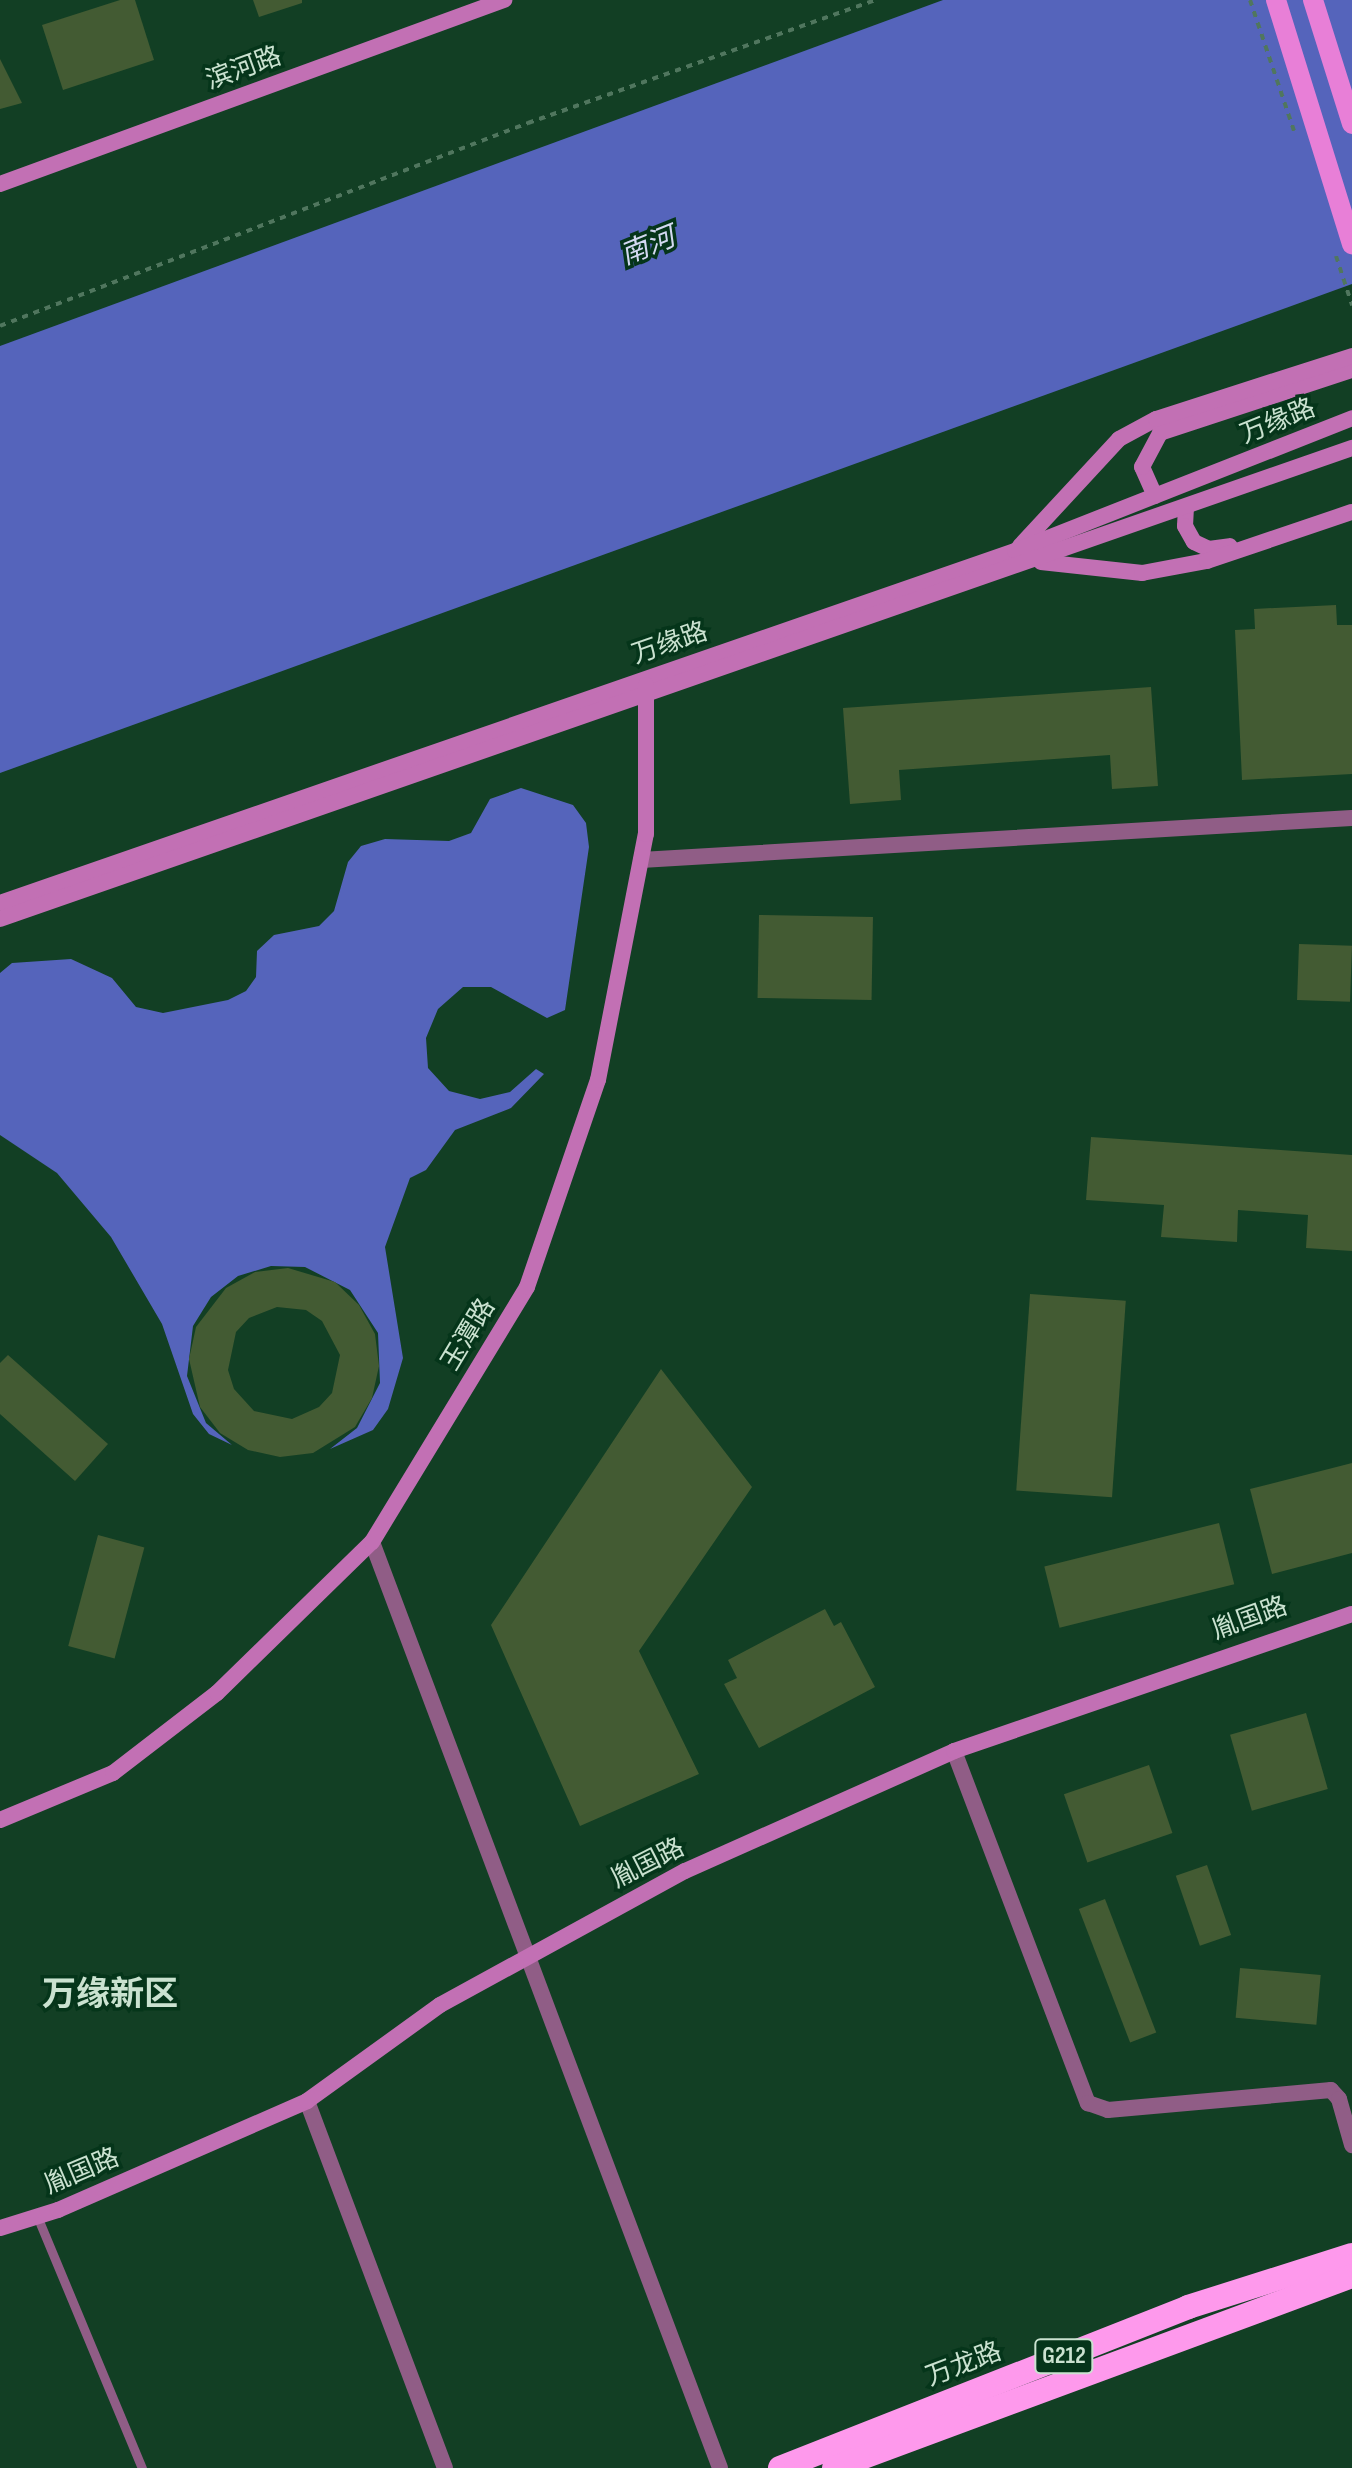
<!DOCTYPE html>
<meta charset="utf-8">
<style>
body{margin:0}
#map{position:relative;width:1352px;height:2468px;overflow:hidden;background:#123f24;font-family:"Sofia Sans Condensed","Noto Sans SC",sans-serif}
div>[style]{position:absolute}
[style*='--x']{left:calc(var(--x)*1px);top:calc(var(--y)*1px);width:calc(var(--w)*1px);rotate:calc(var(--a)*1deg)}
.water>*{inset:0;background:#5564bb}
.building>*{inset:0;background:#435b33;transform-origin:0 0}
.path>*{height:4px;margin-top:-2px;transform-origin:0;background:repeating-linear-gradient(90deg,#50765e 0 6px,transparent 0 12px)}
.lane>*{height:9px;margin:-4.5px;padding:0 4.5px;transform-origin:4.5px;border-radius:4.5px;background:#905d86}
.street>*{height:16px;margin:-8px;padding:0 8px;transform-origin:8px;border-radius:8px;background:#905d86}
.secondary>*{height:16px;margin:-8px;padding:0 8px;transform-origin:8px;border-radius:8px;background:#c270b4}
.primary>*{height:20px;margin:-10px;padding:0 10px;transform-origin:10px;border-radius:10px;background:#e87fd7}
.highway>*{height:24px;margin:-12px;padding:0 12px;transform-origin:12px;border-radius:12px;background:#fe99ec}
span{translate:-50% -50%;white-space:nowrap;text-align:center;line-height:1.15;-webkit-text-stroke:7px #05351a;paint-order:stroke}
.shield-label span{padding:2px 6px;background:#05351a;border:2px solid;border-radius:6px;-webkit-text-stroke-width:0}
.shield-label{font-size:24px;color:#cae2d0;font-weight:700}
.street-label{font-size:26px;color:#cae2d0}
.water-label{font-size:28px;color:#d3d9f1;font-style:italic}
.district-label{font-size:34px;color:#cae2d0;font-weight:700}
</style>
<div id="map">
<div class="water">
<div style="clip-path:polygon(943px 0,1352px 0,1352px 284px,0 773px,0 346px)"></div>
<div style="clip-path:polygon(521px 788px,573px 805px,586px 823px,589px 847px,565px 1010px,547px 1018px,491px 987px,463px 987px,438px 1009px,426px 1038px,428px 1068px,449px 1091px,480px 1099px,510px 1092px,536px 1069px,544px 1074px,511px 1108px,455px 1130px,426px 1170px,410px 1178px,385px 1247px,403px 1358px,388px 1409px,373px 1430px,330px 1449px,357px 1428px,380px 1383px,378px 1333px,350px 1290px,305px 1267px,271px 1266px,238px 1276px,211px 1297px,193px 1326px,187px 1376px,206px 1423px,232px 1445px,209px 1434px,193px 1414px,162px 1324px,111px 1237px,57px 1173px,0 1135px,0 973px,12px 963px,71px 959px,112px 978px,136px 1007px,163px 1013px,228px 1000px,246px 991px,256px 977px,257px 951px,274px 935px,319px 926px,334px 911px,348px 862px,361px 846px,385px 839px,449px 841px,471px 833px,490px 799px)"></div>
</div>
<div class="building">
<div style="clip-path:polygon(120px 0,135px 0,154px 60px,63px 90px,42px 25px)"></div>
<div style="clip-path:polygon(253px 0,302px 0,302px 3px,259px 17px)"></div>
<div style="clip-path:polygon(0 59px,22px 103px,0 109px)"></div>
<div style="clip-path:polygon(1336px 605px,1337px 625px,1352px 625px,1352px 774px,1242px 780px,1235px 630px,1255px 629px,1254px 609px)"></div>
<div style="clip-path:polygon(1151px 687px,1158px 786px,1112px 789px,1110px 755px,899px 770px,901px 800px,850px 804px,843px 708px)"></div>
<div style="left:759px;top:915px;width:114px;height:83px;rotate:1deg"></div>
<div style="left:1299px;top:944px;width:53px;height:56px;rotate:2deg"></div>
<div style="clip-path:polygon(1091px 1137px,1352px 1155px,1352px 1251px,1306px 1248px,1308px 1215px,1238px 1210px,1237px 1242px,1161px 1237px,1164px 1205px,1086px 1200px)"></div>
<div style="clip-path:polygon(evenodd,288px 1268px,335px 1282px,359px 1305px,375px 1334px,379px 1366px,372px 1398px,355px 1427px,313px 1453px,280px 1457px,248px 1450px,220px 1433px,200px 1407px,189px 1359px,196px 1327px,226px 1288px,255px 1272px,288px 1268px,277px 1307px,306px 1310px,322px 1321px,340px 1355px,332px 1393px,319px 1407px,292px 1419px,254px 1411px,234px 1389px,228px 1370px,236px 1332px,249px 1318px,277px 1307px)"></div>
<div style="left:1030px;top:1294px;width:96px;height:197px;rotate:4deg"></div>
<div style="clip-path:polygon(8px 1355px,108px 1444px,75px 1481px,0 1414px,0 1363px)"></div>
<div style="clip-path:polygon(661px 1369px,752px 1487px,639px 1651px,699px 1774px,580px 1826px,491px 1625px)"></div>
<div style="clip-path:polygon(1352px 1463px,1352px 1553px,1272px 1574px,1250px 1489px)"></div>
<div style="left:1219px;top:1523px;width:63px;height:180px;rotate:76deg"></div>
<div style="left:98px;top:1535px;width:48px;height:115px;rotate:15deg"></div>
<div style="clip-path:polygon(825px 1609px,834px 1626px,841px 1622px,875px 1687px,759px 1748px,724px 1684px,737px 1678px,728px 1660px)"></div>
<div style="left:1306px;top:1713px;width:79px;height:79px;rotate:74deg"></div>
<div style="left:1149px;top:1765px;width:72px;height:90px;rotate:71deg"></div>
<div style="left:1207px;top:1865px;width:74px;height:33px;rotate:71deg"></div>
<div style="left:1105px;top:1899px;width:143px;height:28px;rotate:69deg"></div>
<div style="left:1240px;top:1968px;width:81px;height:50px;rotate:5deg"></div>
</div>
<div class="path">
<div style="--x:1250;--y:0;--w:138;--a:71.4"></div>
<div style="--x:1336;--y:256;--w:52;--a:71.9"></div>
<div style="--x:0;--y:326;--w:566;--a:-21.03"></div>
<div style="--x:528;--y:123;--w:369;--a:-19.5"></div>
</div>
<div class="lane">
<div style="--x:37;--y:2216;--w:273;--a:67.4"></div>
</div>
<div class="street">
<div style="--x:641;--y:860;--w:712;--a:-3.38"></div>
<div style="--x:372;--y:1542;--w:989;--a:69.4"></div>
<div style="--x:954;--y:1751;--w:377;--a:69.2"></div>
<div style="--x:1088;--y:2103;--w:21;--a:19"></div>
<div style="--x:1108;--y:2110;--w:224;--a:-5.1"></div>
<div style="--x:1331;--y:2090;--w:12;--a:48"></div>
<div style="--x:1339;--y:2099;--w:48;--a:74.2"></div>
<div style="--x:307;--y:2101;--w:392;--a:69.4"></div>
</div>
<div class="secondary">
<div style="--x:0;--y:184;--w:537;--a:-20.06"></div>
<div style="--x:1155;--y:496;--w:32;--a:-114"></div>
<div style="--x:1142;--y:467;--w:38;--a:-62"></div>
<div style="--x:1160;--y:433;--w:202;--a:-18.2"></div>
<div style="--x:1186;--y:507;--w:19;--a:93"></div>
<div style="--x:1185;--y:526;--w:18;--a:61"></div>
<div style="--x:1194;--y:542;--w:17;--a:25"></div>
<div style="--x:1209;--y:549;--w:21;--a:-8"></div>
<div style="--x:1020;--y:546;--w:146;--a:-47.2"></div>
<div style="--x:1119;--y:439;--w:42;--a:-28.4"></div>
<div style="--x:1156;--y:419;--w:206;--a:-17.8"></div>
<div style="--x:1041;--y:562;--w:102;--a:6.2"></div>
<div style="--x:1142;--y:573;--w:66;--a:-10.5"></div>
<div style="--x:1207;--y:561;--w:153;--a:-18.7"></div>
<div style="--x:0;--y:903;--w:1074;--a:-19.13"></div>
<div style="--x:1015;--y:551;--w:362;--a:-21.5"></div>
<div style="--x:0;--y:919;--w:1432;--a:-19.21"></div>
<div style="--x:0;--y:1820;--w:122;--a:-22.6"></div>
<div style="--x:113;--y:1773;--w:131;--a:-37.6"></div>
<div style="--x:217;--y:1693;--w:216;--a:-44.3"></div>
<div style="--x:372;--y:1542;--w:298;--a:-58.7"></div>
<div style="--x:527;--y:1287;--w:219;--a:-71.1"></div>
<div style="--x:598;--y:1080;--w:251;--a:-79"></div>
<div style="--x:646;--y:834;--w:149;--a:-90"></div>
<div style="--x:0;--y:2228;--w:61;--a:-17.2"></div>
<div style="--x:58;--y:2210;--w:272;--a:-23.6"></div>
<div style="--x:307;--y:2101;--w:164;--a:-35.8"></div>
<div style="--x:440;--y:2005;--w:279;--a:-28.7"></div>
<div style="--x:685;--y:1871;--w:295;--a:-24"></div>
<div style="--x:954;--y:1751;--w:421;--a:-19"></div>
</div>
<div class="primary">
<div style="--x:1276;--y:0;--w:256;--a:72.7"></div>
<div style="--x:1313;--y:0;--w:130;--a:72.5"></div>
</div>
<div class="highway">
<div style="--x:780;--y:2468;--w:439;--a:-21.5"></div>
<div style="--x:1188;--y:2307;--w:172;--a:-17.6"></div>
<div style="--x:834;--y:2468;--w:552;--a:-20.34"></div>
</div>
<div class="shield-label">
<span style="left:1064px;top:2356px">G212</span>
</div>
<div class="street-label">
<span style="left:244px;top:69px;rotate:-20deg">滨河路</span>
<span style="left:1278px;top:422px;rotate:-22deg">万缘路</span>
<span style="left:670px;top:644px;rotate:-19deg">万缘路</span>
<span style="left:469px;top:1335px;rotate:-59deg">玉潭路</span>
<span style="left:1250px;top:1619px;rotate:-20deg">胤国路</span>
<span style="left:648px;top:1864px;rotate:-27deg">胤国路</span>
<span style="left:82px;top:2172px;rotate:-23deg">胤国路</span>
<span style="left:964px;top:2365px;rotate:-21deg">万龙路</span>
</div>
<div class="water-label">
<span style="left:648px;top:247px;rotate:-22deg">南河</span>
</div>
<div class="district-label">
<span style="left:110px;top:1995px">万缘新区</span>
</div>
</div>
